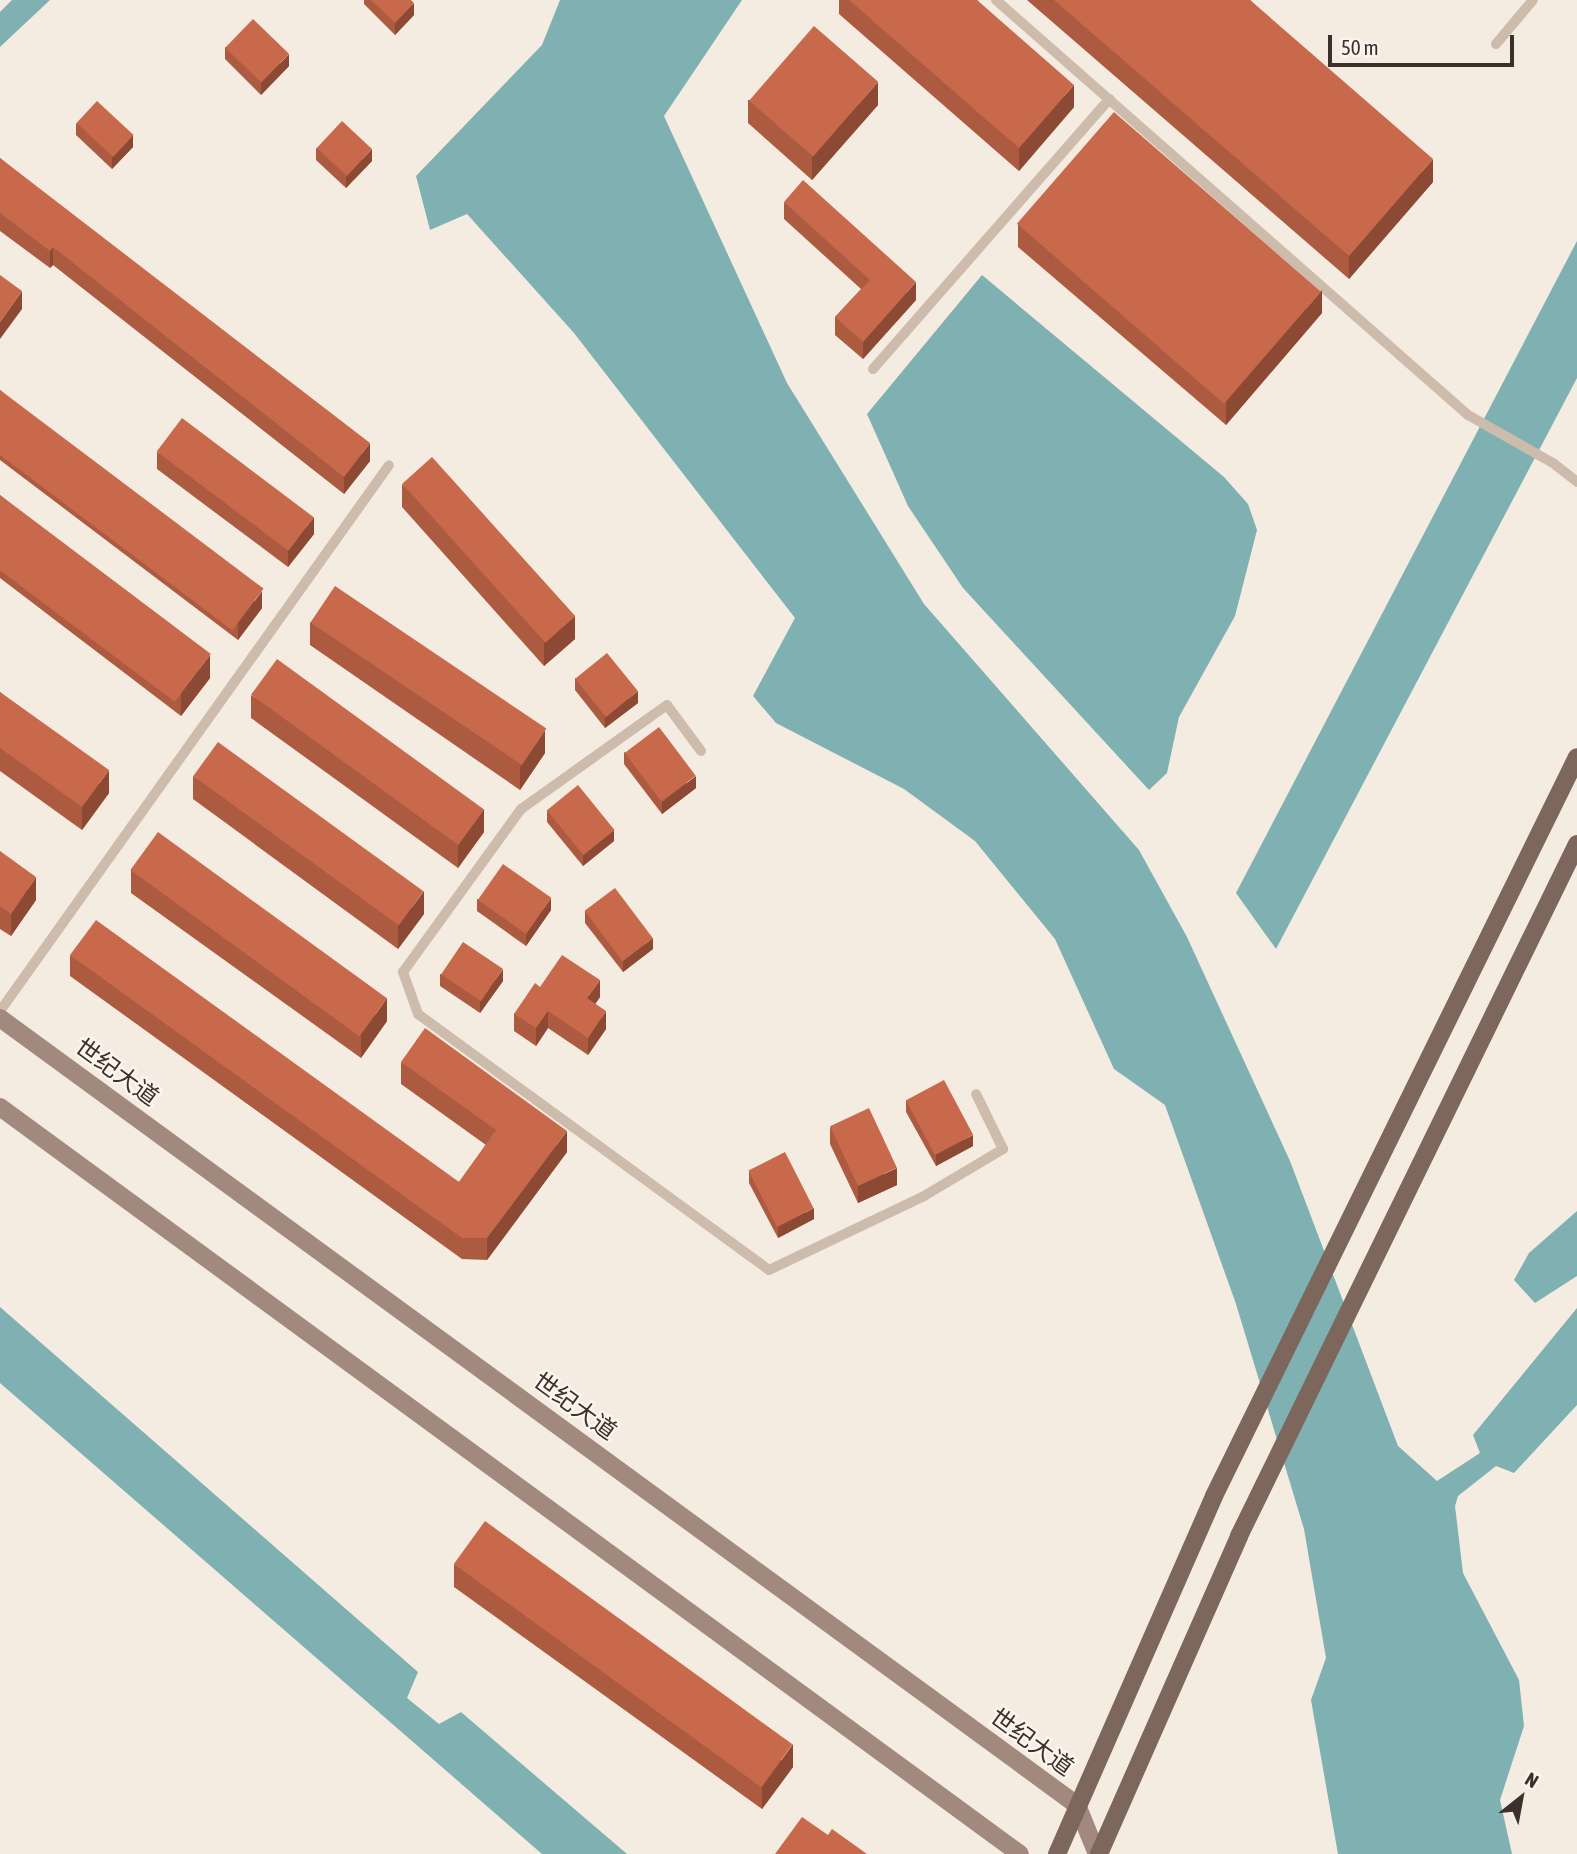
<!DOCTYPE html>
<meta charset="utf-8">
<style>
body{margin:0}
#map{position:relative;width:1577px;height:1854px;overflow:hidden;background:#f4ebe1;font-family:"Asap Condensed","Noto Sans SC",sans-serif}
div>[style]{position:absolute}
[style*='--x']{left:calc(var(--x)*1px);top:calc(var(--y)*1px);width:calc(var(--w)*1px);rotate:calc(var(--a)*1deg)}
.water>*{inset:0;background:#7fb0b2}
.service>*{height:10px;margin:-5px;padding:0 5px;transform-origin:5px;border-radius:5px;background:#cdbbac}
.secondary>*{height:18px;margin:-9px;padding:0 9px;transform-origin:9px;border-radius:9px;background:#a18a7d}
.primary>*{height:18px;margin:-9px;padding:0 9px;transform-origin:9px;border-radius:9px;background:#7d675c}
.wall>*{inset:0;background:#ac5a40}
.shaded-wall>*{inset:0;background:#8c4a34}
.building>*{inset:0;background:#c8694b;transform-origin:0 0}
span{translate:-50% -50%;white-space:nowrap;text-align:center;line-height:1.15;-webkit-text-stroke:5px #fbf5ee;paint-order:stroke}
.street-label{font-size:24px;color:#3b302b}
.north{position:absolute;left:1486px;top:1763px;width:70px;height:70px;-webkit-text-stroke:5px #fbf5ee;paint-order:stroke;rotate:31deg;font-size:19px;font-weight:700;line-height:28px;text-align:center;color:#3b302b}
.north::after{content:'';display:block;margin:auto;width:24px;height:32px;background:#3b302b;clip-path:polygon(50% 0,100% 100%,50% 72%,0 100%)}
.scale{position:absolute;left:1328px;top:35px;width:186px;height:32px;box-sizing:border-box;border:4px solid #3b302b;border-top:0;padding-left:9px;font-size:21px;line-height:24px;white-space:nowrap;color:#3b302b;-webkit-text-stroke:5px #fbf5ee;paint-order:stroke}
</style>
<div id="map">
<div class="water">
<div style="clip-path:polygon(12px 0,50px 0,0 47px,0 12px)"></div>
<div style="clip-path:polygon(560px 0,742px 0,664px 116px,787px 383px,924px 604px,1139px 850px,1187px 937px,1290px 1161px,1398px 1446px,1437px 1481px,1480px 1453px,1473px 1435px,1577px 1308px,1577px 1405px,1514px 1473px,1496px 1466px,1458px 1496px,1455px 1506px,1463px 1573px,1519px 1680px,1524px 1726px,1500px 1800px,1512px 1854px,1338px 1854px,1311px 1700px,1326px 1658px,1304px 1529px,1236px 1304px,1165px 1105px,1114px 1069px,1055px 939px,975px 841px,904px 789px,776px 723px,753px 696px,795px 618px,574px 333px,467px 214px,430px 230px,416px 176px,542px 45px)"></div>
<div style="clip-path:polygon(1577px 241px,1577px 378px,1276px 949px,1236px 893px)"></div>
<div style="clip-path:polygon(982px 275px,1224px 477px,1248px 504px,1257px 530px,1235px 616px,1179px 717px,1167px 773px,1149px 790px,963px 588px,908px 506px,867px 414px)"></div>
<div style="clip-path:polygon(1577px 1211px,1577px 1276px,1535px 1303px,1514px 1280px,1529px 1253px)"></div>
<div style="clip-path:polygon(0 1307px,418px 1672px,407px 1698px,439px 1724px,461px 1712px,627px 1854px,542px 1854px,0 1383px)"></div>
</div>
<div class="service">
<div style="--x:996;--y:0;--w:628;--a:41.32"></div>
<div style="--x:1468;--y:415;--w:98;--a:29.5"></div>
<div style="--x:1553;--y:463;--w:31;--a:38"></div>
<div style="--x:1496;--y:44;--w:57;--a:-49.9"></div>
<div style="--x:873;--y:369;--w:359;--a:-48.8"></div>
<div style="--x:701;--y:751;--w:57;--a:-126.5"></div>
<div style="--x:667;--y:705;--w:179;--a:144.5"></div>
<div style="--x:521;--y:809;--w:201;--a:125.9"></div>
<div style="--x:403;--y:972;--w:45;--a:70.3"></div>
<div style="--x:418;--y:1014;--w:434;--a:36.1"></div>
<div style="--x:769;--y:1270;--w:172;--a:-25.5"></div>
<div style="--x:924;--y:1196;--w:92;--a:-30.7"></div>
<div style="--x:1003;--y:1149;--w:61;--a:-116.1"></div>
<div style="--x:0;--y:1011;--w:670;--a:-54.53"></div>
</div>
<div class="secondary">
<div style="--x:0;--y:1018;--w:1334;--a:36.16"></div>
<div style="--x:1077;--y:1805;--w:53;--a:67.8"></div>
<div style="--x:0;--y:1107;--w:1264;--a:36.22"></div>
</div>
<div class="primary">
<div style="--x:1057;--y:1854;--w:391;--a:-66.3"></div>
<div style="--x:1214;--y:1496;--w:823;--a:-63.84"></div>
<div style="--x:1099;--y:1854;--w:347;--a:-66.2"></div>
<div style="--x:1239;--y:1536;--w:770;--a:-63.97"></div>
</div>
<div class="wall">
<div style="clip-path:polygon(364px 0,411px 0,414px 15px,395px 35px,364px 4px)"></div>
<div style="clip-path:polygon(839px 0,977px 0,1074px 107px,1019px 171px,839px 14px)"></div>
<div style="clip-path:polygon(1027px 0,1250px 0,1433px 182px,1349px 279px)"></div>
<div style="clip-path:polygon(225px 47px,289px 66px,261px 95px,225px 59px)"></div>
<div style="clip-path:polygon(748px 100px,878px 105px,812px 180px,748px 123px)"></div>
<div style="clip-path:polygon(76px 123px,133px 147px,112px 169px,76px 135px)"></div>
<div style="clip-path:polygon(316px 148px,372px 161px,346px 188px,316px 160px)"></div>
<div style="clip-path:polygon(0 158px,370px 461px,344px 494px,53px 265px,50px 268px,0 231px)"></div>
<div style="clip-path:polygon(784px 202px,916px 300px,863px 359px,835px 335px,835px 317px,861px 289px,784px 219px)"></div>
<div style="clip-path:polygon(1018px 224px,1322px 313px,1226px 425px,1018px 247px)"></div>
<div style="clip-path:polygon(0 390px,262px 608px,238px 640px,0 460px)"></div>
<div style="clip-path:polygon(157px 452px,314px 534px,288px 567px,157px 469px)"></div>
<div style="clip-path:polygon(402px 484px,575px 639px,544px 666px,402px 507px)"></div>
<div style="clip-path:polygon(0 495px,210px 678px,181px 716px,0 578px)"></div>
<div style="clip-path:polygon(310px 622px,545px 753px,520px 790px,310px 645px)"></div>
<div style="clip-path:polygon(575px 678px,638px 703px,605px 728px,575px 690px)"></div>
<div style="clip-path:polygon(0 692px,109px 793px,82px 830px,0 771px)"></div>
<div style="clip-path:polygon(251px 695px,484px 832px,458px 868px,251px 718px)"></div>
<div style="clip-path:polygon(624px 752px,696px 788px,662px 814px,624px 764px)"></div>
<div style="clip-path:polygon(193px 776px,424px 914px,398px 949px,193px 799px)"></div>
<div style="clip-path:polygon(547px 810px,614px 841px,583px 866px,547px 822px)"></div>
<div style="clip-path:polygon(0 851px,36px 900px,11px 936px,0 929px)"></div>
<div style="clip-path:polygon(131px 870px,387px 1021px,361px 1058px,131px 893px)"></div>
<div style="clip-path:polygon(477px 899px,551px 910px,526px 946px,477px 911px)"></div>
<div style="clip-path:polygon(585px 911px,653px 949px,623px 972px,585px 923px)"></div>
<div style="clip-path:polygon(70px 955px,459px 1182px,486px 1145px,401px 1084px,401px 1062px,567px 1152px,487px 1260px,462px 1259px,70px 976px)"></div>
<div style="clip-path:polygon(440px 974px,503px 981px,480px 1013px,440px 986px)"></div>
<div style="clip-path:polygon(540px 987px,600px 997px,595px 1004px,606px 1029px,588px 1055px,548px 1028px,536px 1046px,514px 1031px,514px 1014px)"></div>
<div style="clip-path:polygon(906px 1100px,973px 1146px,936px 1166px,906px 1112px)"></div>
<div style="clip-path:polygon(830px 1127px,897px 1185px,858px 1203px,830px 1144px)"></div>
<div style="clip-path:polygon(749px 1171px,814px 1219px,778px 1238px,749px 1183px)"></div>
<div style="clip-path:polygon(454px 1564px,793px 1767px,762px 1809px,454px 1587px)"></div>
</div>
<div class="shaded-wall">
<div style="clip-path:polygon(414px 3px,414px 15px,395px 35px,395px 23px)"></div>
<div style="clip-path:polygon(289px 54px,289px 66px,261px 95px,261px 83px)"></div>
<div style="clip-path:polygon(878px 82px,878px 105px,812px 180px,812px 157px)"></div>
<div style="clip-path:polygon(1074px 85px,1074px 107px,1019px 171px,1019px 148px)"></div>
<div style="clip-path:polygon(133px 135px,133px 147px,112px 169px,112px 157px)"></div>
<div style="clip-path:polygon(372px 149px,372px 161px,346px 188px,346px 177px)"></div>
<div style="clip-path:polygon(1433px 159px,1433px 182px,1349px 279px,1349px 256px)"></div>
<div style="clip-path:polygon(53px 247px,53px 265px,50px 268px,50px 251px)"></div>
<div style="clip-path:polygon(916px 282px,916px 300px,863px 359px,863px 342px)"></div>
<div style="clip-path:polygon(1322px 290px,1322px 313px,1226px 425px,1226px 402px)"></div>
<div style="clip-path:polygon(22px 291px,22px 309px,0 339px,0 322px)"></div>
<div style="clip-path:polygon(370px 443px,370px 461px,344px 494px,344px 477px)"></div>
<div style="clip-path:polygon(314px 517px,314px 534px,288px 567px,288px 550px)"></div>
<div style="clip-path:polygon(262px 591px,262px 608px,238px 640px,238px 623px)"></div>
<div style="clip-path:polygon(575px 616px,575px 639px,544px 666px,544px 643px)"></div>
<div style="clip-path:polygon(210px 655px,210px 678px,181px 716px,181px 693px)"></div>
<div style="clip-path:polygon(638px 691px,638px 703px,605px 728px,605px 717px)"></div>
<div style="clip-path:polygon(545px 730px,545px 753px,520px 790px,520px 767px)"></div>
<div style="clip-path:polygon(109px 770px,109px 793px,82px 830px,82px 807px)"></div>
<div style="clip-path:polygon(696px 776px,696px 788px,662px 814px,662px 802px)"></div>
<div style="clip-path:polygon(484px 809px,484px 832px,458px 868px,458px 845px)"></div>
<div style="clip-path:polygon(614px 830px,614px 841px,583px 866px,583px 854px)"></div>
<div style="clip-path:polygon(36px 877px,36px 900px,11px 936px,11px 914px)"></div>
<div style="clip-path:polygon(424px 891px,424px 914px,398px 949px,398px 926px)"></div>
<div style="clip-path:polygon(551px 898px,551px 910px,526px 946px,526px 934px)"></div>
<div style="clip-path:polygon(653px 938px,653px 949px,623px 972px,623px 961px)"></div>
<div style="clip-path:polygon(503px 969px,503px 981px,480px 1013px,480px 1001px)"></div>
<div style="clip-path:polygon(600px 980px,600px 997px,587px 1016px,587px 998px)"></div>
<div style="clip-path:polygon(387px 998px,387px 1021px,361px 1058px,361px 1035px)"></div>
<div style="clip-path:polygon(548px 1011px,548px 1028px,536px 1046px,536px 1028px)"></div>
<div style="clip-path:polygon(606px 1011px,606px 1029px,588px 1055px,588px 1038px)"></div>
<div style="clip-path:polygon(567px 1131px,567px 1152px,487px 1260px,487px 1238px)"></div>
<div style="clip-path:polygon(973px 1135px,973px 1146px,936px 1166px,936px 1154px)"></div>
<div style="clip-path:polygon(897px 1168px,897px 1185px,858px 1203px,858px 1186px)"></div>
<div style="clip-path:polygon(814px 1208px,814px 1219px,778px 1238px,778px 1227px)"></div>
<div style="clip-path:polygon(793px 1744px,793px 1767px,762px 1809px,762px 1787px)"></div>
</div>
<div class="building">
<div style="clip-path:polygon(371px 0,411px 0,414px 3px,395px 23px)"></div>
<div style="clip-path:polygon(849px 0,977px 0,1074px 85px,1019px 148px)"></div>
<div style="clip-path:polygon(1054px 0,1250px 0,1433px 159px,1349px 256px)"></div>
<div style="left:253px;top:19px;width:50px;height:40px;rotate:44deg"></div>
<div style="left:814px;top:26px;width:85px;height:99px;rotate:41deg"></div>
<div style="left:97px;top:101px;width:50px;height:30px;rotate:43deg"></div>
<div style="left:1114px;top:112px;width:274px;height:148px;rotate:41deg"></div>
<div style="left:342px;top:121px;width:41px;height:37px;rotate:43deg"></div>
<div style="clip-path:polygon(0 158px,370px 443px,344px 477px,53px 247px,50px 251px,0 213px)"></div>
<div style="clip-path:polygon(803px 180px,916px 282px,863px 342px,835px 317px,870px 280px,784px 202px)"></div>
<div style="clip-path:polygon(0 275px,22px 291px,0 322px)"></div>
<div style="left:0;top:390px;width:330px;height:52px;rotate:37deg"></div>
<div style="left:182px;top:418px;width:165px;height:42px;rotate:37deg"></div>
<div style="left:432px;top:457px;width:214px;height:40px;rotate:48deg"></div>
<div style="left:0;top:495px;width:264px;height:60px;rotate:37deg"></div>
<div style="left:335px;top:586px;width:255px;height:44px;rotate:34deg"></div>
<div style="left:607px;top:653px;width:49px;height:41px;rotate:51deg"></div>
<div style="left:277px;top:659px;width:256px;height:44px;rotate:36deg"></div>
<div style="clip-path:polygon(0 692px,109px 770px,82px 807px,0 748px)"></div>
<div style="left:659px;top:727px;width:61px;height:43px;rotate:53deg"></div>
<div style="left:218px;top:742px;width:254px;height:42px;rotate:36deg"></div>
<div style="left:578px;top:785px;width:58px;height:40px;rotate:51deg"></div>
<div style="left:158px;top:832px;width:283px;height:47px;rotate:36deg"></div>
<div style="clip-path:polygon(0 851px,36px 877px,11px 914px,0 906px)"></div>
<div style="left:503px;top:864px;width:59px;height:44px;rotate:35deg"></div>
<div style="left:615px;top:888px;width:63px;height:38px;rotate:53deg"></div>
<div style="clip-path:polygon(96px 920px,459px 1182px,496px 1130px,401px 1062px,425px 1028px,567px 1131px,487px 1238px,462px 1238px,70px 955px)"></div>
<div style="left:463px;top:942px;width:48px;height:39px;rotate:34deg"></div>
<div style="clip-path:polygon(562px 955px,600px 980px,587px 998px,606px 1011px,588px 1038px,548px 1011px,536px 1028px,514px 1014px,535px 983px,540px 987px)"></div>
<div style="left:944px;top:1080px;width:62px;height:43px;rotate:62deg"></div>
<div style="left:869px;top:1108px;width:66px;height:43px;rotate:65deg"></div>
<div style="left:785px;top:1152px;width:63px;height:41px;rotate:63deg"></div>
<div style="left:485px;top:1521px;width:380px;height:53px;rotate:36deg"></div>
<div style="clip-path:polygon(802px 1817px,828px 1835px,832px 1829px,867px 1854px,775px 1854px)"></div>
</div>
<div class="street-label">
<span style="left:117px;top:1072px;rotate:36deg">世纪大道</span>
<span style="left:575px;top:1406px;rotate:36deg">世纪大道</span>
<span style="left:1032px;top:1742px;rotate:36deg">世纪大道</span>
</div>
<div class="north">N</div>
<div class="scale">50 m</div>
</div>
